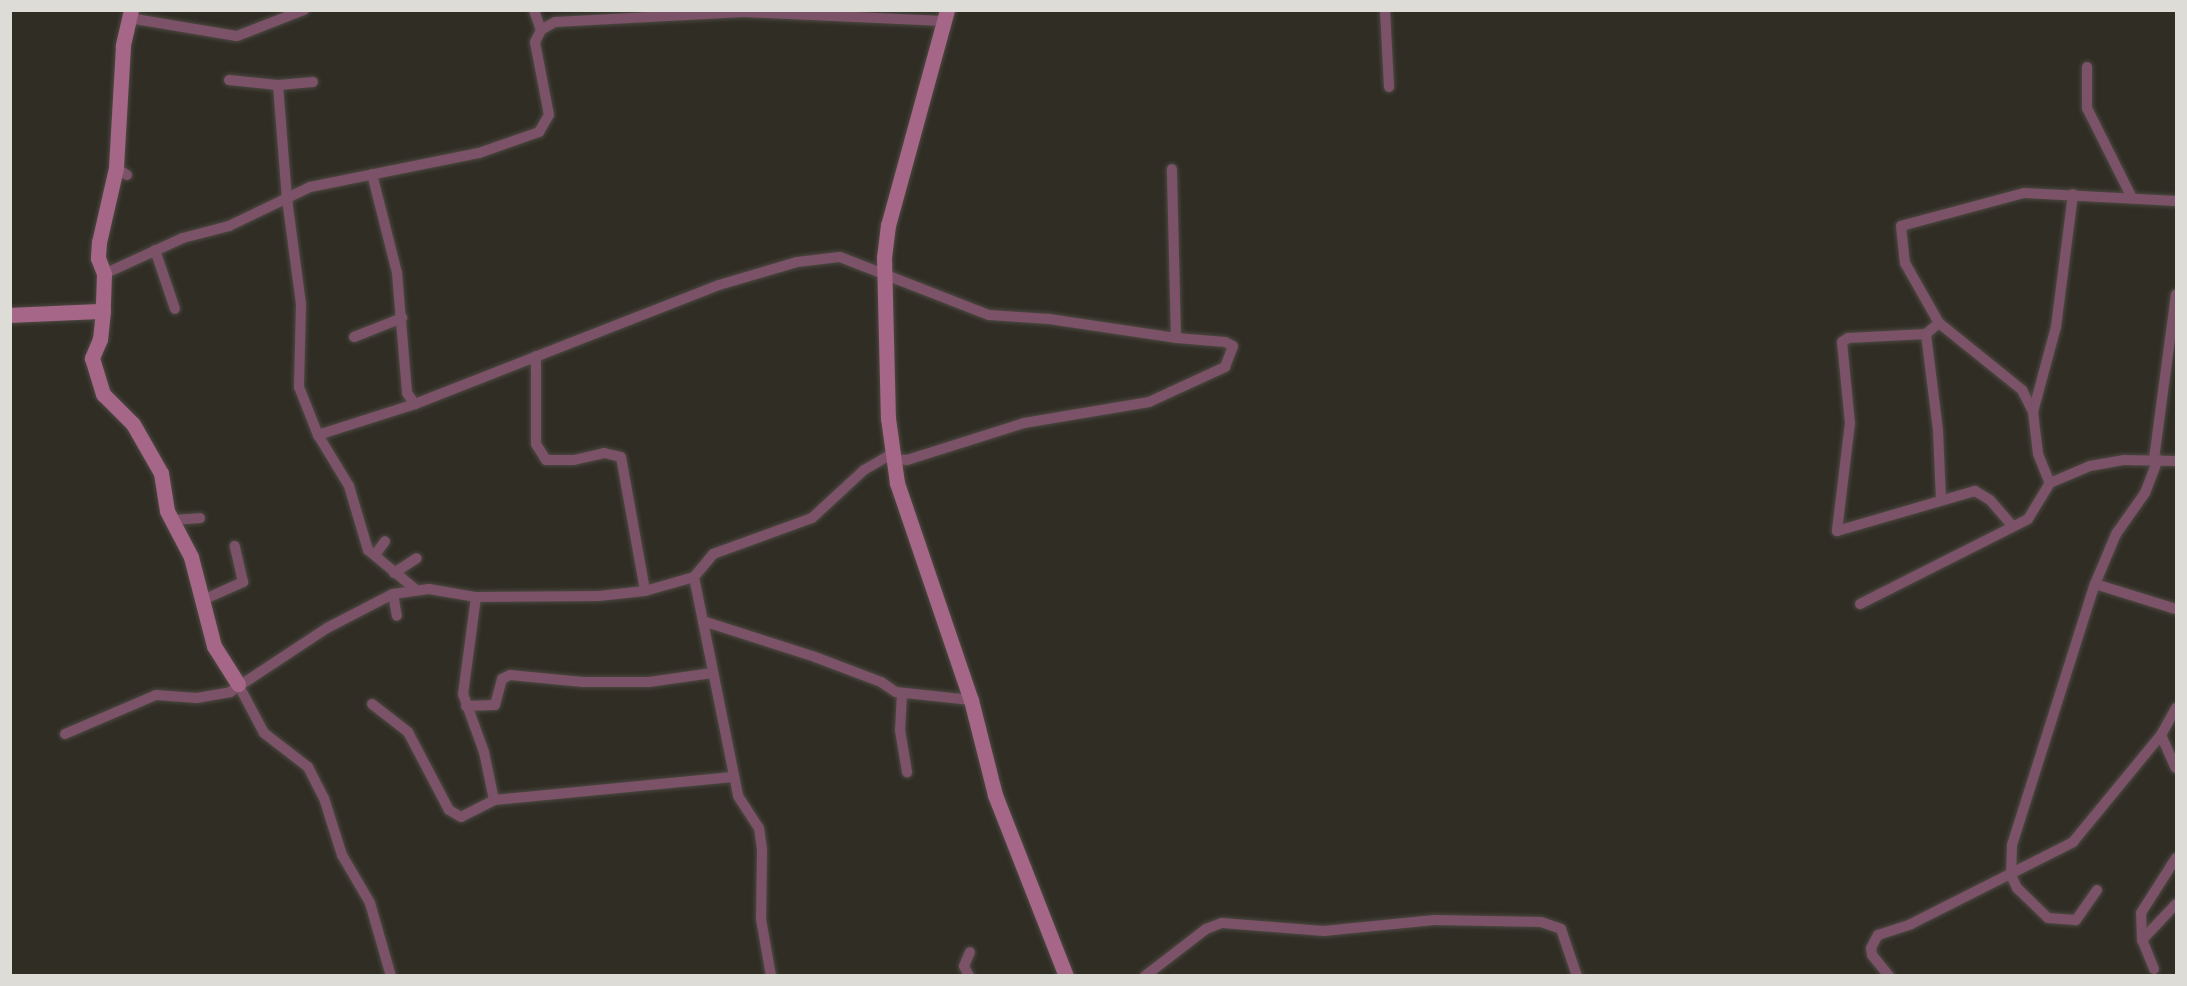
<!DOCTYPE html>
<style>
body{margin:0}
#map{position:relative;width:2187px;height:986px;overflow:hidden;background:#302d25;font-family:"Source Sans 3",sans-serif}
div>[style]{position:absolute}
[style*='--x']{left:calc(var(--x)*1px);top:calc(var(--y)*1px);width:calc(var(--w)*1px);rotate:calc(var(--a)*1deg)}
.roads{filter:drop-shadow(0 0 2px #4c4941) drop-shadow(0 0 2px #4c4941)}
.street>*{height:10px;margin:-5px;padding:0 5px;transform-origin:5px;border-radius:5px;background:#7b5267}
.secondary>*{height:15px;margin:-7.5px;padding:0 7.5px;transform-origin:7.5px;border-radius:7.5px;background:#a56688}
span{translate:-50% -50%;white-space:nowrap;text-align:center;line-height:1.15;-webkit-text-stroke:5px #161512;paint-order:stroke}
.frame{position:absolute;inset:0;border:12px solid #dddcd6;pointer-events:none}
</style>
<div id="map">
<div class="roads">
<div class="street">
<div style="--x:534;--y:10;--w:21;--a:71"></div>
<div style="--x:1385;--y:10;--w:77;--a:87"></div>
<div style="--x:129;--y:18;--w:109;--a:9.5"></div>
<div style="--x:237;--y:36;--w:72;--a:-21.2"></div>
<div style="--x:2087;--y:67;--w:41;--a:90"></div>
<div style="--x:2087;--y:108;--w:98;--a:63.4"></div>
<div style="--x:229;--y:80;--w:49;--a:5.8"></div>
<div style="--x:278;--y:85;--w:35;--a:-5"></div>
<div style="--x:278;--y:85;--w:114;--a:85.5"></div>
<div style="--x:287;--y:199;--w:106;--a:82.4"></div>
<div style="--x:301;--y:304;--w:83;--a:91.4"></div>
<div style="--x:299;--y:387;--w:52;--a:68.4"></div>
<div style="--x:318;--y:435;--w:60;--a:58.7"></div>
<div style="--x:349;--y:486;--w:67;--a:73.5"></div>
<div style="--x:368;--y:550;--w:61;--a:39.7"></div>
<div style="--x:116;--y:168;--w:13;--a:32"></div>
<div style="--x:372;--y:174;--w:102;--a:75.8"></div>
<div style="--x:397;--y:273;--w:120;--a:85.2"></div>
<div style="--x:407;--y:393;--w:14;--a:54"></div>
<div style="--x:415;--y:404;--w:326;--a:-21.4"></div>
<div style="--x:719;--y:285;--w:81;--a:-16.4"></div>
<div style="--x:797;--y:262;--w:43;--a:-6.6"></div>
<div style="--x:840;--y:257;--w:160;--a:21.3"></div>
<div style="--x:989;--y:315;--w:60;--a:3.8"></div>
<div style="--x:1049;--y:319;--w:128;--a:8.5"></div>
<div style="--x:1176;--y:338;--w:169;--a:-91.4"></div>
<div style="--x:2176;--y:201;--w:152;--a:-177"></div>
<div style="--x:2024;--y:193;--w:127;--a:165"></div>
<div style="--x:1901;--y:226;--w:37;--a:84"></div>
<div style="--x:1905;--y:263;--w:69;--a:60.5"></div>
<div style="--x:1939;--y:323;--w:107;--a:38.9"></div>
<div style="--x:2022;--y:390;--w:25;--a:63"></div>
<div style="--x:2033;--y:412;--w:42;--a:83.2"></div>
<div style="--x:2038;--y:454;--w:31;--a:68"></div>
<div style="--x:2050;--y:483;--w:43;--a:-23"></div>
<div style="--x:2090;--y:466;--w:35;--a:-10"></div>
<div style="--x:2124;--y:460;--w:52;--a:1.1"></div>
<div style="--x:155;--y:250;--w:62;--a:71.3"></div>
<div style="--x:104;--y:274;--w:87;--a:-24.5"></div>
<div style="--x:183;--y:238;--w:48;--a:-14.6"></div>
<div style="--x:229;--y:226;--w:90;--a:-25.7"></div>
<div style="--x:310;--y:187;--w:172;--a:-11.4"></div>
<div style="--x:479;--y:153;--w:64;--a:-19.3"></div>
<div style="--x:539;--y:132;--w:20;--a:-60"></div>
<div style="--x:549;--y:115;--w:74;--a:-100.9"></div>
<div style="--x:535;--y:42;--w:13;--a:-63"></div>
<div style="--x:541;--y:30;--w:16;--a:-30"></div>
<div style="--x:555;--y:22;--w:189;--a:-3"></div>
<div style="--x:744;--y:12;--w:200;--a:2.6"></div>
<div style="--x:1939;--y:323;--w:17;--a:140"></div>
<div style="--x:1926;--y:334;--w:78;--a:177.1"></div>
<div style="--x:1848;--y:338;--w:7;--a:146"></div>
<div style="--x:1842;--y:342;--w:81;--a:84.4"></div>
<div style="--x:1850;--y:423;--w:109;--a:96.9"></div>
<div style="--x:1837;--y:531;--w:144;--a:-16.2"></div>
<div style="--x:1975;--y:491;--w:17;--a:31"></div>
<div style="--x:1990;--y:500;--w:35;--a:49"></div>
<div style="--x:1926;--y:334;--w:98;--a:82.9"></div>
<div style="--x:1938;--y:431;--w:68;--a:87.5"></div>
<div style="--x:354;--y:337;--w:52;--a:-21.6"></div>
<div style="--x:536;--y:356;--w:88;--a:90"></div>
<div style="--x:536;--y:444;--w:19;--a:58"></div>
<div style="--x:546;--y:460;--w:28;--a:0"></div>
<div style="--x:574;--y:460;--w:31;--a:-13"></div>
<div style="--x:604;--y:453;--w:17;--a:13"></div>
<div style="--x:621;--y:457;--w:136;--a:79.8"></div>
<div style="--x:2033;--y:412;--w:88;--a:-74.9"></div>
<div style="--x:2056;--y:327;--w:134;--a:-82.7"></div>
<div style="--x:318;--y:435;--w:102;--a:-17.7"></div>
<div style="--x:894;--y:459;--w:13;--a:4"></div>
<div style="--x:907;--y:460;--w:123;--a:-17.5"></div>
<div style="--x:1024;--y:423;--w:127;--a:-9.5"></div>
<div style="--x:1149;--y:402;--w:84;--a:-24.7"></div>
<div style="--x:1225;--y:367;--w:22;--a:-69"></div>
<div style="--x:1233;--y:346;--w:9;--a:-153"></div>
<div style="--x:1225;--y:342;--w:49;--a:-175.3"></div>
<div style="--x:2154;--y:459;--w:166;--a:-82.4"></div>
<div style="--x:173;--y:520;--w:27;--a:-4"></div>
<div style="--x:375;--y:555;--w:17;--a:-54"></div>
<div style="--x:394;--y:573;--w:27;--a:-33"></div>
<div style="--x:694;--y:577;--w:223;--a:78.6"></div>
<div style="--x:738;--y:796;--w:38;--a:57"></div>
<div style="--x:759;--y:828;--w:22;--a:82"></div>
<div style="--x:762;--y:850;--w:69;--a:90.8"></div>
<div style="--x:761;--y:919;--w:58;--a:80"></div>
<div style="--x:2095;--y:584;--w:85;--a:17.2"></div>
<div style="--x:393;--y:594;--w:22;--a:80"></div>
<div style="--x:476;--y:597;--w:98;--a:97.6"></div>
<div style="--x:463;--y:694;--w:62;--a:70.1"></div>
<div style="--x:484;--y:752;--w:49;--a:78.2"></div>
<div style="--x:205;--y:599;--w:42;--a:-24.1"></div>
<div style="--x:243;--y:582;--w:37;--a:-103"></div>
<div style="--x:1860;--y:604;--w:188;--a:-26.8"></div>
<div style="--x:2028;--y:519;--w:42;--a:-58.6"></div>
<div style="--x:706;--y:622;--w:114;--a:17.8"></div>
<div style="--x:815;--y:657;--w:71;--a:20.7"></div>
<div style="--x:881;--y:682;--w:18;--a:34"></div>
<div style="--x:896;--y:692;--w:75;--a:6.1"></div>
<div style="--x:238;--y:684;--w:55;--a:62"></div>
<div style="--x:264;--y:733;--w:56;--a:37.7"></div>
<div style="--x:308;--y:767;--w:35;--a:63"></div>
<div style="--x:324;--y:798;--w:60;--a:72.5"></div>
<div style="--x:342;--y:855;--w:56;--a:59.7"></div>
<div style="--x:370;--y:903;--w:76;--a:74"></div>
<div style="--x:902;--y:693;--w:37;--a:93"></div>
<div style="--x:900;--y:730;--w:43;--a:80.5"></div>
<div style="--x:372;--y:704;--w:46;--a:37.9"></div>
<div style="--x:408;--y:732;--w:88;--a:62.3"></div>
<div style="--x:449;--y:810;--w:14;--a:30"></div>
<div style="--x:461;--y:817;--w:37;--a:-27"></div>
<div style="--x:494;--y:800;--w:240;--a:-5.5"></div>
<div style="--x:466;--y:706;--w:29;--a:-2"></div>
<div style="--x:495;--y:705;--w:27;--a:-75"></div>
<div style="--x:502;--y:679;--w:9;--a:-27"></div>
<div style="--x:510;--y:675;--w:73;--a:5.5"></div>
<div style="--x:583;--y:682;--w:66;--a:0"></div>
<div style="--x:649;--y:682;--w:64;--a:-8.1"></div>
<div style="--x:65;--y:734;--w:99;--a:-23.2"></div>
<div style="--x:156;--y:695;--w:41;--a:4.2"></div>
<div style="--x:197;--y:698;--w:34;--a:-10"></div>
<div style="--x:230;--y:692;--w:116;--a:-33.4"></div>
<div style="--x:327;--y:628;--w:74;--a:-27.3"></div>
<div style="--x:393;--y:594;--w:36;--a:-8"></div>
<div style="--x:429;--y:589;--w:48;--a:9.7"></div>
<div style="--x:476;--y:597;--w:123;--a:-0.5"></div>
<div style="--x:599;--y:596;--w:46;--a:-6.2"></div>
<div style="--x:645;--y:591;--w:51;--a:-15.9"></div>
<div style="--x:694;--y:577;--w:30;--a:-50"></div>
<div style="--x:713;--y:554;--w:105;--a:-20"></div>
<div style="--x:812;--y:518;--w:71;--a:-42.7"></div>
<div style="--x:864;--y:470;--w:34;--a:-30"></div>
<div style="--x:2161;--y:735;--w:36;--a:66"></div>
<div style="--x:2097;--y:890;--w:37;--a:125"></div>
<div style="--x:2076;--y:920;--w:28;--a:-176"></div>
<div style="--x:2048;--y:918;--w:43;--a:-135.9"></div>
<div style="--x:2017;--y:888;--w:14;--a:-115"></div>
<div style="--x:2011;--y:875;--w:30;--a:-88"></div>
<div style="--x:2012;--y:845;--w:274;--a:-72.4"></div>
<div style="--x:2095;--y:584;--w:54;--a:-67.2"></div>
<div style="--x:2116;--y:534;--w:50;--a:-54.7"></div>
<div style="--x:2145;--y:493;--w:36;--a:-69"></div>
<div style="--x:2142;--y:940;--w:50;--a:-46.6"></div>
<div style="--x:2154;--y:969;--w:31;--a:-112"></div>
<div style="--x:2142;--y:940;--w:27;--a:-92"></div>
<div style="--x:2141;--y:913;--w:65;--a:-57.5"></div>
<div style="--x:969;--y:976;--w:11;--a:-117"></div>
<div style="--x:964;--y:966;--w:15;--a:-67"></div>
<div style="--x:1145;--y:976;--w:77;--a:-37.6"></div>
<div style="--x:1206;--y:929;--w:17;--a:-21"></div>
<div style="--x:1222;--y:923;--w:102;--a:4.5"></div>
<div style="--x:1324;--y:931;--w:111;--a:-5.7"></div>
<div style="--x:1434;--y:920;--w:107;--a:1.1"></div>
<div style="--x:1541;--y:922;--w:21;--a:19"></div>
<div style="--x:1561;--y:929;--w:50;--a:71.2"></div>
<div style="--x:1889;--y:976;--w:27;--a:-129"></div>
<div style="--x:1872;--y:955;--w:7;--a:-98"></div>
<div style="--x:1871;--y:948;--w:15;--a:-62"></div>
<div style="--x:1878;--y:935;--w:35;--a:-18"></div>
<div style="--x:1911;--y:924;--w:182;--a:-26.8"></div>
<div style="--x:2073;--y:842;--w:139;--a:-50.6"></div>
<div style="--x:2161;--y:735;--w:31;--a:-61"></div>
</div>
<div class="secondary">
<div style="--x:131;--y:10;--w:37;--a:103"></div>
<div style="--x:123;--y:46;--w:122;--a:93.3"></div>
<div style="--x:116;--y:168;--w:76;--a:102.9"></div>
<div style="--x:99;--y:242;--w:16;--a:94"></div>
<div style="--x:98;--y:258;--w:17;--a:69"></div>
<div style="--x:104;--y:274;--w:37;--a:92"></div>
<div style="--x:103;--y:311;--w:28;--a:96"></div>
<div style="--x:100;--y:339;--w:21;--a:113"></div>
<div style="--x:92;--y:358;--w:38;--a:73"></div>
<div style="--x:103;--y:394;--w:42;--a:45"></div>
<div style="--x:133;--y:424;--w:56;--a:60.3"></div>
<div style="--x:161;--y:473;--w:38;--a:81"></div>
<div style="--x:167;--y:511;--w:52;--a:62.4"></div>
<div style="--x:191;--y:557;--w:92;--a:75.5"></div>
<div style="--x:214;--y:646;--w:45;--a:57.7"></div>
<div style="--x:947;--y:10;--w:223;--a:105.3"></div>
<div style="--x:888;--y:225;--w:32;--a:97"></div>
<div style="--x:884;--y:257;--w:161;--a:88.6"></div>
<div style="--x:888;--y:418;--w:66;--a:82.1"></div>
<div style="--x:897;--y:483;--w:229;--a:71.2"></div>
<div style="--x:971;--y:700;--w:98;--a:75.8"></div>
<div style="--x:995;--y:795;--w:194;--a:68.6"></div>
<div style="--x:10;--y:315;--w:93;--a:-2.5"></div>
</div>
</div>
<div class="frame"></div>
</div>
